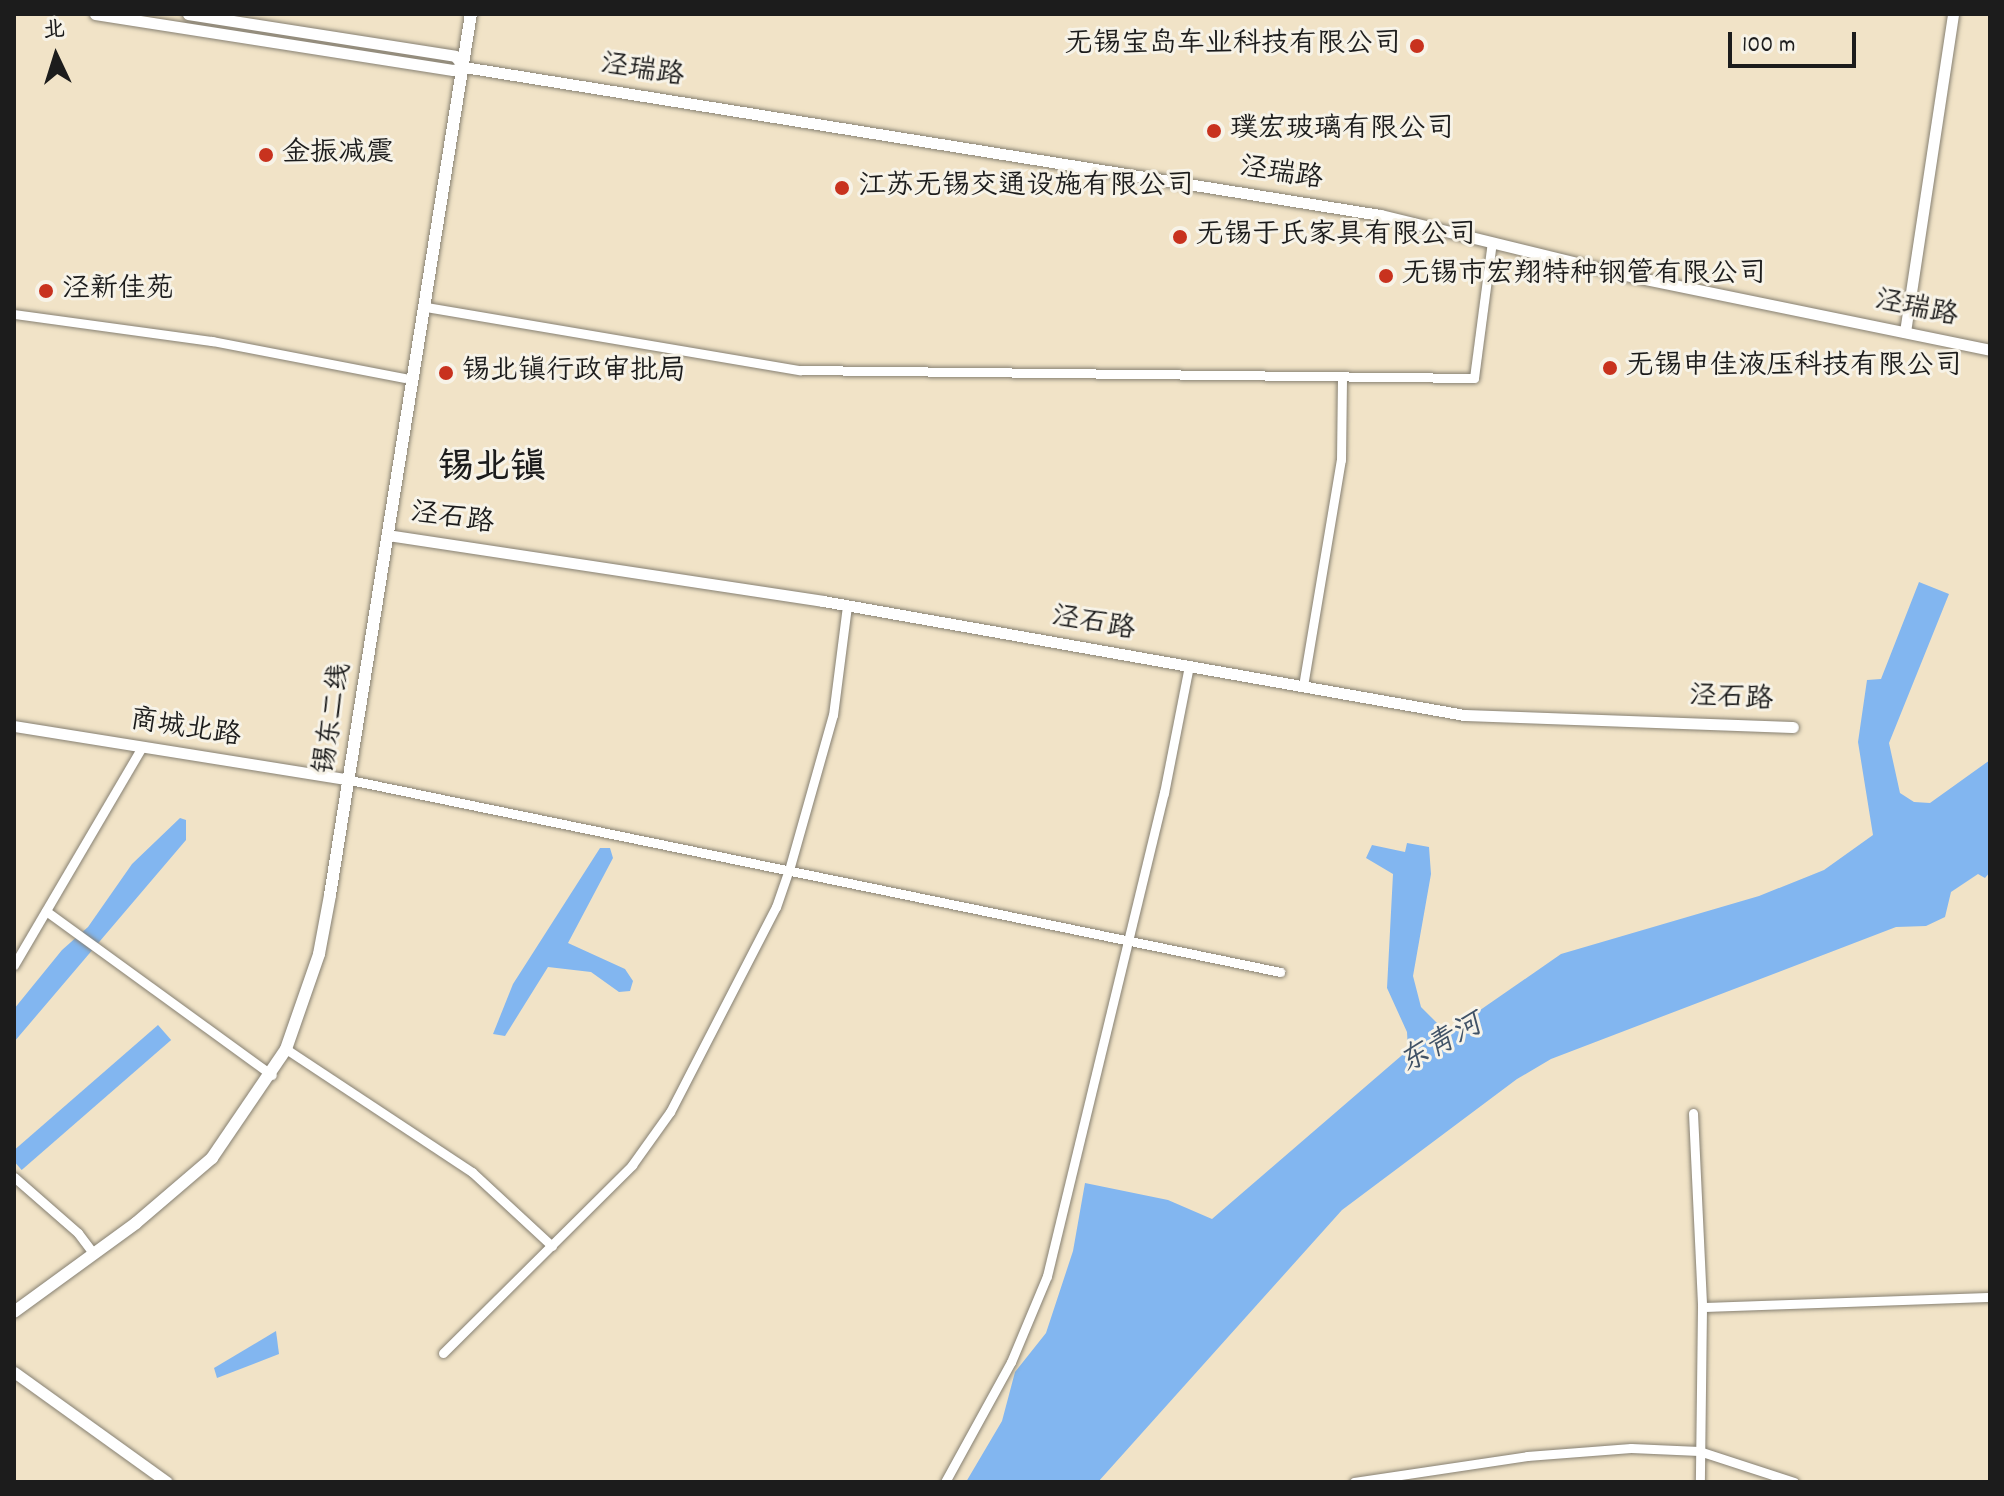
<!DOCTYPE html>
<meta charset="utf-8">
<style>
body{margin:0}
#map{position:relative;width:2004px;height:1496px;overflow:hidden;background:#f1e3c7;font-family:Dekko,"LXGW WenKai TC",sans-serif}
div>[style]{position:absolute}
[style*='--x']{left:calc(var(--x)*1px);top:calc(var(--y)*1px);width:calc(var(--w)*1px);rotate:calc(var(--a)*1deg)}
.water>*{inset:0;background:#82b6f0;transform-origin:0 0}
.roads{filter:drop-shadow(0 0 2px #868072) drop-shadow(0 0 2px #868072)}
.minor>*{height:9px;margin:-4.5px;padding:0 4.5px;transform-origin:4.5px;border-radius:4.5px;background:#fff}
.tertiary>*{height:11px;margin:-5.5px;padding:0 5.5px;transform-origin:5.5px;border-radius:5.5px;background:#fff}
.secondary>*{height:12px;margin:-6px;padding:0 6px;transform-origin:6px;border-radius:6px;background:#fff}
.dots>*{width:22px;height:22px;translate:-50% -50%;box-sizing:border-box;border:4px solid #f7f3e8;border-radius:50%}
span{translate:-50% -50%;white-space:nowrap;text-align:center;line-height:1.15;-webkit-text-stroke:6px #f7f3e8;paint-order:stroke}
.poi-label{font-size:28px;color:#1c1c1c}
.right{translate:-100% -50%;text-align:right}
.left{translate:0 -50%;text-align:left}
.street-label{font-size:28px;color:#1c1c1c}
.water-label{font-size:30px;color:#405266;font-style:italic}
.district-label{font-size:36px;color:#1c1c1c;font-weight:700}
.frame{position:absolute;inset:0;border:16px solid #1c1c1c;pointer-events:none}
.north{position:absolute;left:16px;top:16px;width:80px;height:80px;-webkit-text-stroke:6px #f7f3e8;paint-order:stroke;rotate:356deg;font-size:22px;font-weight:700;line-height:32px;text-align:center;color:#1c1c1c}
.north::after{content:'';display:block;margin:auto;width:28px;height:36px;background:#1c1c1c;clip-path:polygon(50% 0,100% 100%,50% 72%,0 100%)}
.scale{position:absolute;left:1728px;top:32px;width:128px;height:36px;box-sizing:border-box;border:4px solid #1c1c1c;border-top:0;padding-left:10px;font-size:24px;line-height:28px;white-space:nowrap;color:#1c1c1c;-webkit-text-stroke:6px #f7f3e8;paint-order:stroke}
</style>
<div id="map">
<div class="water">
<div style="clip-path:polygon(1919px 582px,1949px 594px,1889px 743px,1900px 793px,1914px 802px,1930px 803px,1990px 760px,1990px 872px,1985px 878px,1978px 874px,1951px 892px,1945px 917px,1926px 926px,1896px 927px,1551px 1059px,1517px 1079px,1342px 1210px,1098px 1482px,966px 1482px,1002px 1421px,1015px 1372px,1046px 1333px,1073px 1251px,1085px 1183px,1168px 1200px,1212px 1219px,1408px 1050px,1407px 1032px,1387px 988px,1393px 874px,1366px 858px,1372px 845px,1405px 852px,1407px 843px,1429px 847px,1431px 874px,1413px 976px,1421px 1007px,1447px 1033px,1561px 954px,1759px 896px,1824px 870px,1873px 835px,1858px 742px,1867px 680px,1881px 679px)"></div>
<div style="clip-path:polygon(180px 818px,186px 820px,186px 840px,14px 1042px,14px 1009px,62px 950px,88px 927px,132px 864px)"></div>
<div style="clip-path:polygon(600px 848px,610px 848px,613px 858px,568px 943px,625px 969px,633px 981px,630px 991px,619px 992px,591px 972px,548px 967px,505px 1036px,493px 1034px,513px 984px)"></div>
<div style="left:158px;top:1025px;width:20px;height:198px;rotate:49deg"></div>
<div style="clip-path:polygon(276px 1331px,279px 1354px,217px 1378px,214px 1368px)"></div>
</div>
<div class="roads">
<div class="minor">
<div style="--x:426;--y:307;--w:379;--a:9.6"></div>
<div style="--x:800;--y:370;--w:674;--a:0.68"></div>
<div style="--x:1474;--y:378;--w:137;--a:-82.5"></div>
<div style="--x:14;--y:314;--w:200;--a:7.8"></div>
<div style="--x:212;--y:341;--w:196;--a:10.9"></div>
<div style="--x:1303;--y:686;--w:229;--a:-80.5"></div>
<div style="--x:1341;--y:460;--w:83;--a:-89.3"></div>
<div style="--x:350;--y:780;--w:950;--a:11.66"></div>
<div style="--x:46;--y:911;--w:279;--a:36"></div>
<div style="--x:14;--y:965;--w:253;--a:-59.6"></div>
<div style="--x:286;--y:1049;--w:223;--a:33.5"></div>
<div style="--x:472;--y:1172;--w:109;--a:42.8"></div>
<div style="--x:1693;--y:1113;--w:194;--a:87.3"></div>
<div style="--x:1702;--y:1307;--w:175;--a:90.7"></div>
<div style="--x:14;--y:1177;--w:85;--a:41.2"></div>
<div style="--x:78;--y:1233;--w:26;--a:53"></div>
<div style="--x:1702;--y:1307;--w:288;--a:-2"></div>
<div style="--x:443;--y:1353;--w:267;--a:-44.8"></div>
<div style="--x:632;--y:1165;--w:65;--a:-54.4"></div>
<div style="--x:670;--y:1112;--w:231;--a:-62.7"></div>
<div style="--x:776;--y:907;--w:39;--a:-71"></div>
<div style="--x:789;--y:870;--w:161;--a:-74.2"></div>
<div style="--x:833;--y:715;--w:111;--a:-82.7"></div>
<div style="--x:945;--y:1482;--w:137;--a:-61.2"></div>
<div style="--x:1011;--y:1362;--w:93;--a:-67.3"></div>
<div style="--x:1047;--y:1276;--w:497;--a:-76.4"></div>
<div style="--x:1164;--y:793;--w:129;--a:-78.9"></div>
<div style="--x:1354;--y:1482;--w:175;--a:-8.5"></div>
<div style="--x:1527;--y:1456;--w:104;--a:-4.4"></div>
<div style="--x:1631;--y:1448;--w:68;--a:2.5"></div>
<div style="--x:1699;--y:1451;--w:100;--a:18.1"></div>
</div>
<div class="tertiary">
<div style="--x:95;--y:14;--w:362;--a:8.9"></div>
<div style="--x:453;--y:70;--w:11;--a:-15"></div>
<div style="--x:464;--y:67;--w:928;--a:9.18"></div>
<div style="--x:1380;--y:215;--w:262;--a:13.7"></div>
<div style="--x:1635;--y:277;--w:362;--a:11.6"></div>
<div style="--x:188;--y:14;--w:270;--a:8.9"></div>
<div style="--x:455;--y:56;--w:14;--a:51"></div>
<div style="--x:1905;--y:332;--w:322;--a:-81.4"></div>
<div style="--x:387;--y:535;--w:441;--a:8.6"></div>
<div style="--x:823;--y:601;--w:651;--a:10.08"></div>
<div style="--x:1464;--y:715;--w:329;--a:2.1"></div>
<div style="--x:14;--y:726;--w:340;--a:9.1"></div>
<div style="--x:14;--y:1372;--w:188;--a:35.7"></div>
</div>
<div class="secondary">
<div style="--x:14;--y:1312;--w:151;--a:-36.1"></div>
<div style="--x:136;--y:1223;--w:100;--a:-40.5"></div>
<div style="--x:212;--y:1158;--w:132;--a:-55.8"></div>
<div style="--x:286;--y:1049;--w:101;--a:-70.8"></div>
<div style="--x:319;--y:954;--w:60;--a:-79.4"></div>
<div style="--x:330;--y:895;--w:892;--a:-80.91"></div>
</div>
</div>
<div class="dots">
<div style="left:1417px;top:46px;background:#c8321e"></div>
<div style="left:1214px;top:131px;background:#c8321e"></div>
<div style="left:266px;top:155px;background:#c8321e"></div>
<div style="left:842px;top:188px;background:#c8321e"></div>
<div style="left:1180px;top:237px;background:#c8321e"></div>
<div style="left:1386px;top:276px;background:#c8321e"></div>
<div style="left:46px;top:291px;background:#c8321e"></div>
<div style="left:1610px;top:368px;background:#c8321e"></div>
<div style="left:446px;top:373px;background:#c8321e"></div>
</div>
<div class="poi-label">
<span class="right" style="left:1401px;top:46px">无锡宝岛车业科技有限公司</span>
<span class="left" style="left:1230px;top:131px">璞宏玻璃有限公司</span>
<span class="left" style="left:282px;top:155px">金振减震</span>
<span class="left" style="left:858px;top:188px">江苏无锡交通设施有限公司</span>
<span class="left" style="left:1196px;top:237px">无锡于氏家具有限公司</span>
<span class="left" style="left:1402px;top:276px">无锡市宏翔特种钢管有限公司</span>
<span class="left" style="left:62px;top:291px">泾新佳苑</span>
<span class="left" style="left:1626px;top:368px">无锡申佳液压科技有限公司</span>
<span class="left" style="left:462px;top:373px">锡北镇行政审批局</span>
</div>
<div class="street-label">
<span style="left:642px;top:72px;rotate:9deg">泾瑞路</span>
<span style="left:1281px;top:175px;rotate:9deg">泾瑞路</span>
<span style="left:1916px;top:310px;rotate:12deg">泾瑞路</span>
<span style="left:452px;top:520px;rotate:8deg">泾石路</span>
<span style="left:1093px;top:625px;rotate:10deg">泾石路</span>
<span style="left:1731px;top:700px;rotate:3deg">泾石路</span>
<span style="left:335px;top:719px;rotate:-81deg">锡东二线</span>
<span style="left:185px;top:730px;rotate:9deg">商城北路</span>
</div>
<div class="water-label">
<span style="left:1442px;top:1046px;rotate:-29deg">东青河</span>
</div>
<div class="district-label">
<span style="left:492px;top:471px">锡北镇</span>
</div>
<div class="frame"></div>
<div class="north">北</div>
<div class="scale">100 m</div>
</div>
